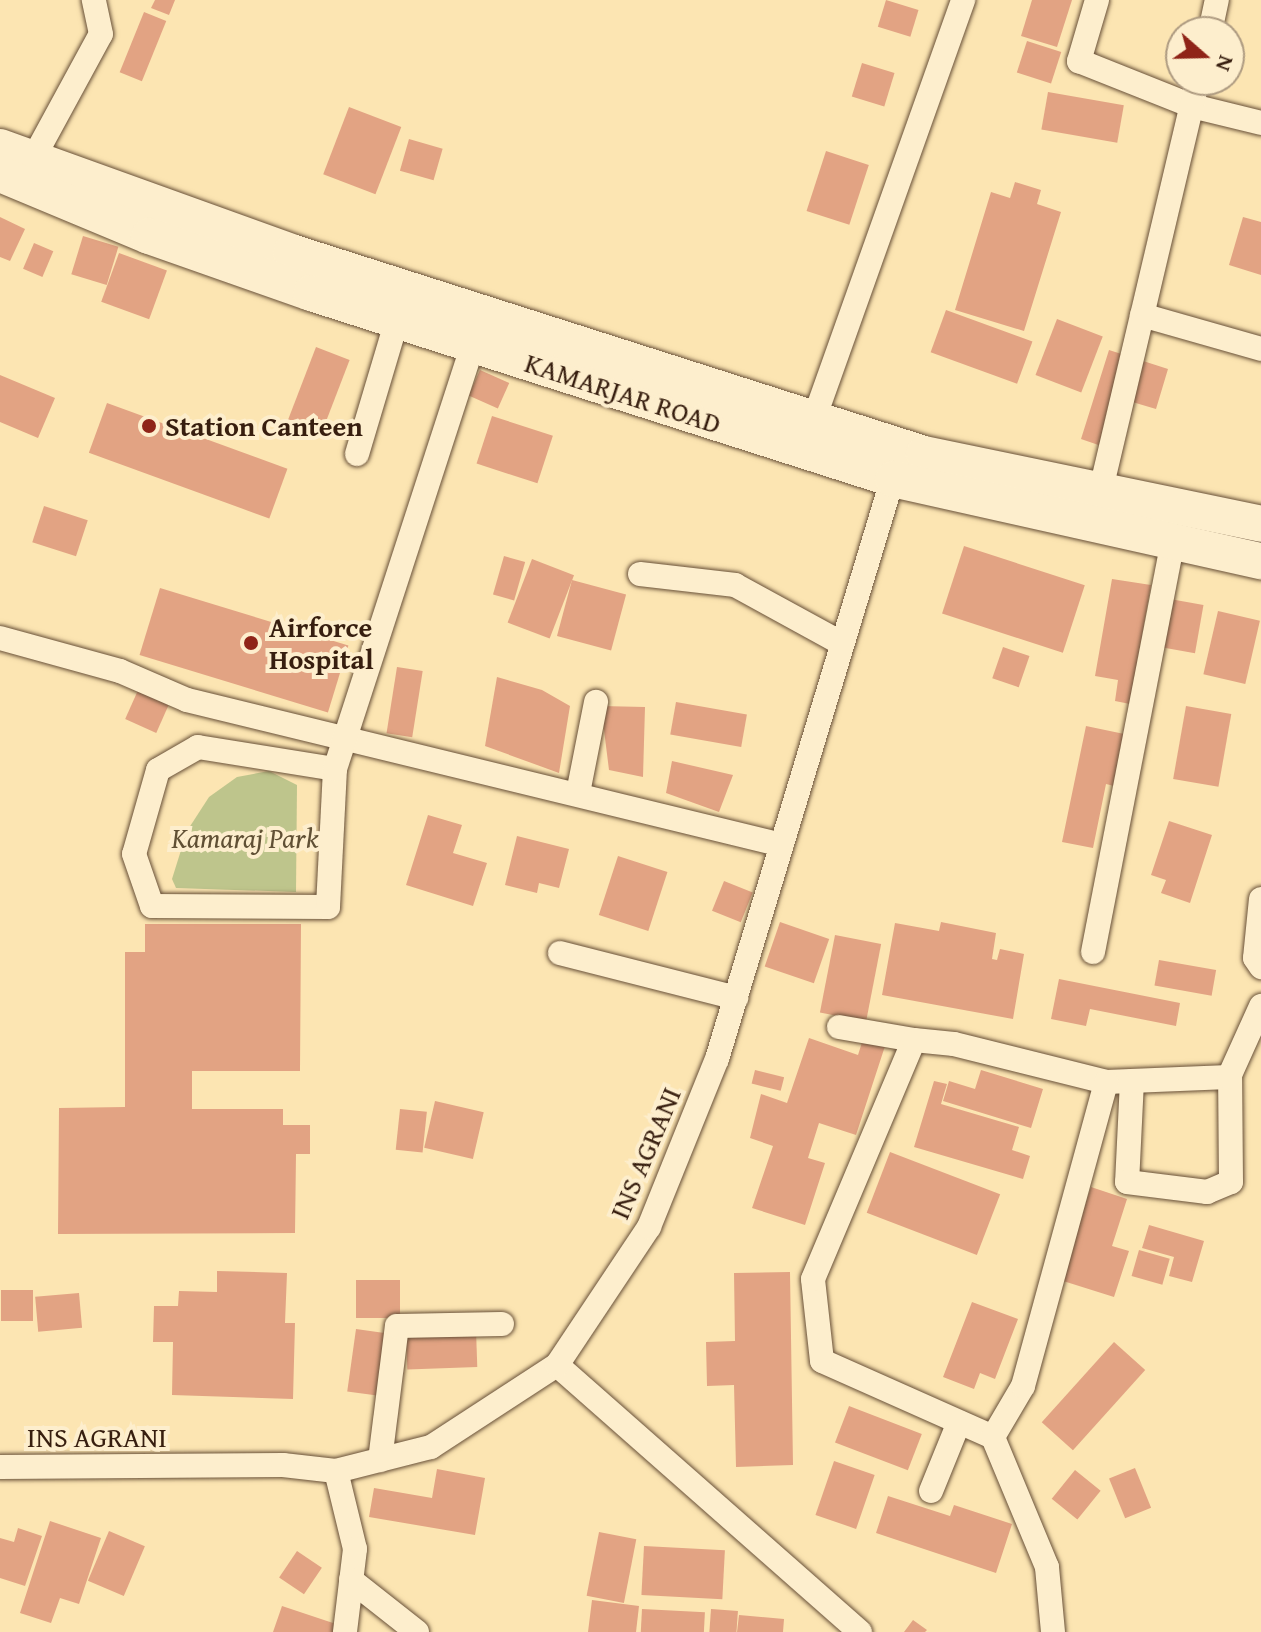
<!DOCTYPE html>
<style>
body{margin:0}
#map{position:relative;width:1261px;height:1632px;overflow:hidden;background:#fce5b2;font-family:"Gentium Book Plus",serif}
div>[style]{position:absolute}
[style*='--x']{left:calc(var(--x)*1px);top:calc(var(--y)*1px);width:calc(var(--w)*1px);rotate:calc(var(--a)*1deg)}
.green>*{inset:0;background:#bec58c}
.building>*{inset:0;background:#e2a383;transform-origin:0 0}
.roads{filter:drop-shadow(0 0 2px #685038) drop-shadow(0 0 2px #685038)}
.minor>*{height:24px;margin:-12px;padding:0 12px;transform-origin:12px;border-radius:12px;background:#fdeecd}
.secondary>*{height:36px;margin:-18px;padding:0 18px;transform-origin:18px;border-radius:18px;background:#fdeecd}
.dots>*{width:22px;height:22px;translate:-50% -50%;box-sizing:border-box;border:4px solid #fdeecd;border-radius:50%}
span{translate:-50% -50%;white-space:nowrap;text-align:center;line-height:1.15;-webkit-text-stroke:8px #fdeecd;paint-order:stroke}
.street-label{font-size:28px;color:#371e0f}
.poi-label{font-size:28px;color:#371e0f;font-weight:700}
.left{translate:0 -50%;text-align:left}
.park-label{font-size:28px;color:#605034;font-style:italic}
.north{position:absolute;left:1165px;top:16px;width:80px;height:80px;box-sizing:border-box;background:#fdeecd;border:2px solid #ae9b81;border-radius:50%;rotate:110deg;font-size:22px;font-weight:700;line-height:32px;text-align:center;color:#371e0f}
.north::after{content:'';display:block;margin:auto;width:28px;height:36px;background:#8f2418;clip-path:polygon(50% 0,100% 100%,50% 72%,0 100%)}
</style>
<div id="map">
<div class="green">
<div style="clip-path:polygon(269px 771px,297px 785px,296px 892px,176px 888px,172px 879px,187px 831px,209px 797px,237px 777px)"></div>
</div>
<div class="building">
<div style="clip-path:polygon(155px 0,175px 0,169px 15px,151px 8px)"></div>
<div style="left:886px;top:0;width:34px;height:28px;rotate:17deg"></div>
<div style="clip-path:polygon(1032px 0,1072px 0,1057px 47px,1021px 36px)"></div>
<div style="left:144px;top:12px;width:24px;height:65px;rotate:22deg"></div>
<div style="left:1027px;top:41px;width:36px;height:33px;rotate:18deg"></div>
<div style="left:862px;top:63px;width:34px;height:35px;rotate:17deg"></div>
<div style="left:1048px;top:92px;width:77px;height:38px;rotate:10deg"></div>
<div style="left:349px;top:107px;width:56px;height:72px;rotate:21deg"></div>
<div style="left:409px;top:139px;width:35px;height:33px;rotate:16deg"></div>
<div style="left:826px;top:151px;width:45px;height:63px;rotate:18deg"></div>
<div style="clip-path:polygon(1015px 182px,1041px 190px,1037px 204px,1061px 212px,1024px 331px,955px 310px,991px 192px,1010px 198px)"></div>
<div style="clip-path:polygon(0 217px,25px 229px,10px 261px,0 257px)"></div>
<div style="clip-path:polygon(1243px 217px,1261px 222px,1261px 275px,1229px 265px)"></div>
<div style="left:83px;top:236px;width:37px;height:40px;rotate:17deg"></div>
<div style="left:34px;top:243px;width:21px;height:28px;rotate:23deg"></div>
<div style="left:119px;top:253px;width:51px;height:52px;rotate:20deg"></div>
<div style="left:946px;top:310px;width:92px;height:45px;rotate:20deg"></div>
<div style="left:1057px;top:319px;width:49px;height:60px;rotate:21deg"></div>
<div style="left:316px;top:347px;width:36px;height:82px;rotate:21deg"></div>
<div style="clip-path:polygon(1109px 350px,1168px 369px,1156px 409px,1129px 401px,1113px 450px,1081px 439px)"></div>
<div style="left:480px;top:370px;width:32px;height:28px;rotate:24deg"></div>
<div style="clip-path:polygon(0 375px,55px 398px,38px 438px,0 422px)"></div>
<div style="left:107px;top:403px;width:192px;height:53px;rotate:20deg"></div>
<div style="left:492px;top:416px;width:64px;height:50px;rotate:18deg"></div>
<div style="left:44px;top:506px;width:46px;height:38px;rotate:18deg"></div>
<div style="left:964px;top:546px;width:127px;height:71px;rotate:18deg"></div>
<div style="left:504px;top:556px;width:22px;height:40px;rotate:16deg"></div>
<div style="left:532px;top:559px;width:45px;height:68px;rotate:21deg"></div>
<div style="clip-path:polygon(1112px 579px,1151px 585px,1130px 704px,1115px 701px,1118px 680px,1095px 676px)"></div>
<div style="left:572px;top:580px;width:56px;height:58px;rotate:15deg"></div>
<div style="left:160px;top:588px;width:197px;height:70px;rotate:17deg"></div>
<div style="left:1170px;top:599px;width:34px;height:49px;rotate:10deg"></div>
<div style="left:1218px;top:611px;width:43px;height:65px;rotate:13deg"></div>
<div style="left:1003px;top:647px;width:28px;height:33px;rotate:19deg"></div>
<div style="left:397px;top:667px;width:26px;height:67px;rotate:9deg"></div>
<div style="clip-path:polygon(497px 677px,542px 690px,570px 706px,559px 773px,485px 746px)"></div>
<div style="left:139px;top:688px;width:34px;height:34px;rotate:24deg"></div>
<div style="left:676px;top:702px;width:72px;height:33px;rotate:10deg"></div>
<div style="clip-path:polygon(601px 706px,645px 707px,643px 777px,609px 770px)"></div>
<div style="left:1186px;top:706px;width:46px;height:74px;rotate:10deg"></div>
<div style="clip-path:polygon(1086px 726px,1129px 735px,1118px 787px,1106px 784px,1093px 848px,1062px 842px)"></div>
<div style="clip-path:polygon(672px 761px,733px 775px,719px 812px,666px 793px)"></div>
<div style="clip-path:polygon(428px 815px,462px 825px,453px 853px,487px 863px,473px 906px,406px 885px)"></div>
<div style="clip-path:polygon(1169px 821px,1212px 835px,1190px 903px,1161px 893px,1166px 880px,1151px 875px)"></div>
<div style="clip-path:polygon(517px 836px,569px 849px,559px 888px,539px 883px,537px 893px,505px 885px)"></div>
<div style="left:618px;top:856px;width:52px;height:62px;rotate:18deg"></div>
<div style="left:724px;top:881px;width:31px;height:32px;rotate:22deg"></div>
<div style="left:780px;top:922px;width:52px;height:47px;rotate:19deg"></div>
<div style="clip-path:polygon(941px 922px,996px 933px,992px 959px,997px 960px,1000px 949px,1024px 954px,1013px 1019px,882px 995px,895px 923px,939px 931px)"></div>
<div style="clip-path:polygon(145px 924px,301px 924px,300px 1071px,192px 1071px,192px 1109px,283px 1109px,283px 1125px,310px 1125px,310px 1154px,296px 1154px,295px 1233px,58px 1234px,59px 1108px,125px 1107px,125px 952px,145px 952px)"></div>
<div style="left:835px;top:935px;width:47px;height:79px;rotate:11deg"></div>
<div style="left:1159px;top:960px;width:58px;height:26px;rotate:10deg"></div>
<div style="clip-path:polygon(1059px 979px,1180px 1003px,1176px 1026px,1090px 1009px,1086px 1026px,1051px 1019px)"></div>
<div style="clip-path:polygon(864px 1036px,886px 1043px,856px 1135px,819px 1123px,808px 1158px,825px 1163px,805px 1225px,752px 1208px,773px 1146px,750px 1138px,761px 1094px,787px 1103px,809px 1038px,858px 1055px)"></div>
<div style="left:755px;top:1070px;width:30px;height:14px;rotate:14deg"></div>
<div style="clip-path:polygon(981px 1070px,1043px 1089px,1031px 1128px,943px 1101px,949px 1081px,975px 1089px)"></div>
<div style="clip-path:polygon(934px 1081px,947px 1084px,941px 1104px,1019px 1127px,1012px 1150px,1030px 1156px,1023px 1179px,914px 1147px)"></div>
<div style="left:435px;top:1101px;width:50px;height:48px;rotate:13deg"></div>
<div style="left:400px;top:1109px;width:27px;height:41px;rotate:6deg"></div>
<div style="left:890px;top:1152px;width:118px;height:65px;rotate:21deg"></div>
<div style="clip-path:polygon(1091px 1187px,1127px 1199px,1112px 1246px,1129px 1251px,1114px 1297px,1060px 1280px)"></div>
<div style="clip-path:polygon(1149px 1225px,1204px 1241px,1192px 1282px,1169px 1276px,1174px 1257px,1142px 1248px)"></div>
<div style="left:1139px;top:1250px;width:32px;height:27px;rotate:16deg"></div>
<div style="clip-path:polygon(217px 1271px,287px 1273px,285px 1323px,295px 1323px,293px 1399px,172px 1395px,173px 1342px,153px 1342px,154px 1306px,178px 1306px,179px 1291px,217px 1292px)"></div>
<div style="clip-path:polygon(790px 1272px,793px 1465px,736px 1467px,734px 1385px,707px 1386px,706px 1342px,735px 1341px,734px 1273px)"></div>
<div style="left:356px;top:1280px;width:44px;height:38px"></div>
<div style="left:33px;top:1290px;width:31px;height:32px;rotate:90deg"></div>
<div style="left:79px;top:1293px;width:35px;height:44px;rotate:85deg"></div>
<div style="clip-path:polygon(972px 1302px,1018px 1319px,995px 1379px,980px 1373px,974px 1389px,943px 1377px)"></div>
<div style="left:356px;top:1329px;width:34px;height:63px;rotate:8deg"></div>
<div style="left:476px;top:1330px;width:37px;height:70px;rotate:88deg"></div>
<div style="left:1114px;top:1342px;width:42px;height:108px;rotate:42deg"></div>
<div style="left:849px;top:1406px;width:78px;height:39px;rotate:21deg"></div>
<div style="left:834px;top:1461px;width:43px;height:57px;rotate:19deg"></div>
<div style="left:1135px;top:1468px;width:43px;height:28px;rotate:68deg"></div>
<div style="clip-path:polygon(437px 1469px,485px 1478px,475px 1535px,369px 1517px,374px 1488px,432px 1498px)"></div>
<div style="left:1075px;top:1470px;width:33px;height:37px;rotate:39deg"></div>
<div style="clip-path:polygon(888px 1496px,950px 1516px,954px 1505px,1012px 1524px,996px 1573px,876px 1533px)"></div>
<div style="clip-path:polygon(50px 1521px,101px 1538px,79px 1604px,60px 1598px,51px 1623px,20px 1613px)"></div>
<div style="clip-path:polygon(18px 1528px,42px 1536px,25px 1586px,0 1578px,0 1538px,14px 1542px)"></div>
<div style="left:109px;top:1531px;width:39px;height:54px;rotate:23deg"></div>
<div style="left:599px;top:1532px;width:38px;height:65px;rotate:11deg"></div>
<div style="left:644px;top:1546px;width:81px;height:49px;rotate:3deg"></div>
<div style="left:297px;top:1551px;width:30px;height:32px;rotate:34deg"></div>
<div style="clip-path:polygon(592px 1600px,639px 1606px,636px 1632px,588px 1632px)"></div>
<div style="clip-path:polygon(282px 1606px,336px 1624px,334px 1632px,273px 1632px)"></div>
<div style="left:642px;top:1609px;width:63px;height:23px;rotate:3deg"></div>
<div style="left:711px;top:1609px;width:27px;height:23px;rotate:4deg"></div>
<div style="clip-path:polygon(739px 1615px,784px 1619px,783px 1632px,737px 1632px)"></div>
<div style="clip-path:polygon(913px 1620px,927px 1630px,925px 1632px,904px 1632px)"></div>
</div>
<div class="roads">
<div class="minor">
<div style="--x:1097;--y:0;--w:64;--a:106.4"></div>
<div style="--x:1079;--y:61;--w:122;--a:21.7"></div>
<div style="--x:1192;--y:106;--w:71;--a:13.8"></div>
<div style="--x:1210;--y:32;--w:33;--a:-78"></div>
<div style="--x:33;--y:159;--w:142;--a:-61.5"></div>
<div style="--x:101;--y:34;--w:35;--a:-102"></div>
<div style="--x:1142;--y:315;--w:124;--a:15.9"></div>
<div style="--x:814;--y:419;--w:445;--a:-70.4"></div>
<div style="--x:357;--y:454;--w:140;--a:-73.4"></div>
<div style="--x:1097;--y:506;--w:438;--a:-76.7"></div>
<div style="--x:640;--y:574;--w:96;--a:6.6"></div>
<div style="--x:735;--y:585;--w:119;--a:28.7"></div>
<div style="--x:0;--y:638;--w:124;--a:15.4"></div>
<div style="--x:120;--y:671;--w:73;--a:23.4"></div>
<div style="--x:187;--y:700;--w:612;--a:13.7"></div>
<div style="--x:335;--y:769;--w:139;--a:-170.9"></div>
<div style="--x:198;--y:747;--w:46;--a:150.1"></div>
<div style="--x:158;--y:770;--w:87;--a:105.9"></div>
<div style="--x:134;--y:854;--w:55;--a:70.9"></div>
<div style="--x:152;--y:906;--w:176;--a:0.3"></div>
<div style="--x:328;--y:907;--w:138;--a:-87.1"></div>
<div style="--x:335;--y:769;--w:446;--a:-72"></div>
<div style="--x:578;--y:793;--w:93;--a:-78.8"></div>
<div style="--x:1261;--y:899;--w:59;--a:95.8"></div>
<div style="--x:1255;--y:958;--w:11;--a:56"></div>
<div style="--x:1093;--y:952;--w:418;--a:-79"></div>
<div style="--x:560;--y:953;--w:182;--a:14.3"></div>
<div style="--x:839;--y:1027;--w:76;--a:9.8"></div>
<div style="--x:1132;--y:1081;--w:101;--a:92.8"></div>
<div style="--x:1127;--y:1182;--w:81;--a:7.1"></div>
<div style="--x:1207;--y:1192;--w:26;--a:-23"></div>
<div style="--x:1231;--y:1182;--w:106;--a:-90.5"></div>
<div style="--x:557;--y:1365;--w:404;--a:41.4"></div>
<div style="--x:993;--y:1437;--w:187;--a:-156"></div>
<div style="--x:822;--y:1361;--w:82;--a:-96.3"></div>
<div style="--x:813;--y:1279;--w:259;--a:-67.1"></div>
<div style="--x:914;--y:1040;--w:40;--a:5.7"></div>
<div style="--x:954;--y:1044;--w:157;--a:14"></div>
<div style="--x:1106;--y:1082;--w:123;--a:-2.3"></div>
<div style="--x:1229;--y:1077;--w:78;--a:-65.7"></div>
<div style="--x:380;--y:1460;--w:135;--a:-82.8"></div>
<div style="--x:397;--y:1326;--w:105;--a:-1.1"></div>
<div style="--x:0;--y:1467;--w:283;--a:-0.4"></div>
<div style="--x:283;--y:1465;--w:53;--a:6.5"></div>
<div style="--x:336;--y:1471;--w:98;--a:-14.2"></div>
<div style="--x:431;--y:1447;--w:150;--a:-33.1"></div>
<div style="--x:557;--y:1365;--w:166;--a:-56.3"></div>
<div style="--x:649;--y:1227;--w:181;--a:-68"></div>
<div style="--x:717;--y:1059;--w:622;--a:-73.17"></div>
<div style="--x:336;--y:1471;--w:80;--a:76.3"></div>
<div style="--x:355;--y:1549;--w:84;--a:96.9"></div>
<div style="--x:931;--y:1491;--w:74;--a:-67.9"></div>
<div style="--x:351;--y:1580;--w:84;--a:38.2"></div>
<div style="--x:1053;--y:1632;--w:65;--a:-95.3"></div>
<div style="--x:1047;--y:1567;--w:141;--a:-112.6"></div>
<div style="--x:993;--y:1437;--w:59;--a:-59.5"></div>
<div style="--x:1023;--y:1386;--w:315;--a:-74.7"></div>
</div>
<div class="secondary">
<div style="--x:0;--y:147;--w:309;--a:19.8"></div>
<div style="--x:291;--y:252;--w:664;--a:17.7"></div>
<div style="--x:924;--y:454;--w:344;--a:11.7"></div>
<div style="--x:0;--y:174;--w:161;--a:22.6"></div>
<div style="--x:149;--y:236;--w:172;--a:19.4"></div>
<div style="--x:311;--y:293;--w:611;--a:17.72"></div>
<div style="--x:893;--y:479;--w:377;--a:12.6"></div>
</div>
</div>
<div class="dots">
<div style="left:149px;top:426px;background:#8f2418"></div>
<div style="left:251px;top:643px;background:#8f2418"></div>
</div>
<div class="street-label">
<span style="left:623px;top:393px;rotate:18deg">KAMARJAR ROAD</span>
<span style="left:645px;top:1153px;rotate:-67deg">INS AGRANI</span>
<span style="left:97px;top:1437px">INS AGRANI</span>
</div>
<div class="poi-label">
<span class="left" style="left:165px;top:426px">Station Canteen</span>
<span class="left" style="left:269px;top:643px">Airforce<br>Hospital</span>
</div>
<div class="park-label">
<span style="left:245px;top:838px">Kamaraj Park</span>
</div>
<div class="north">N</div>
</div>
